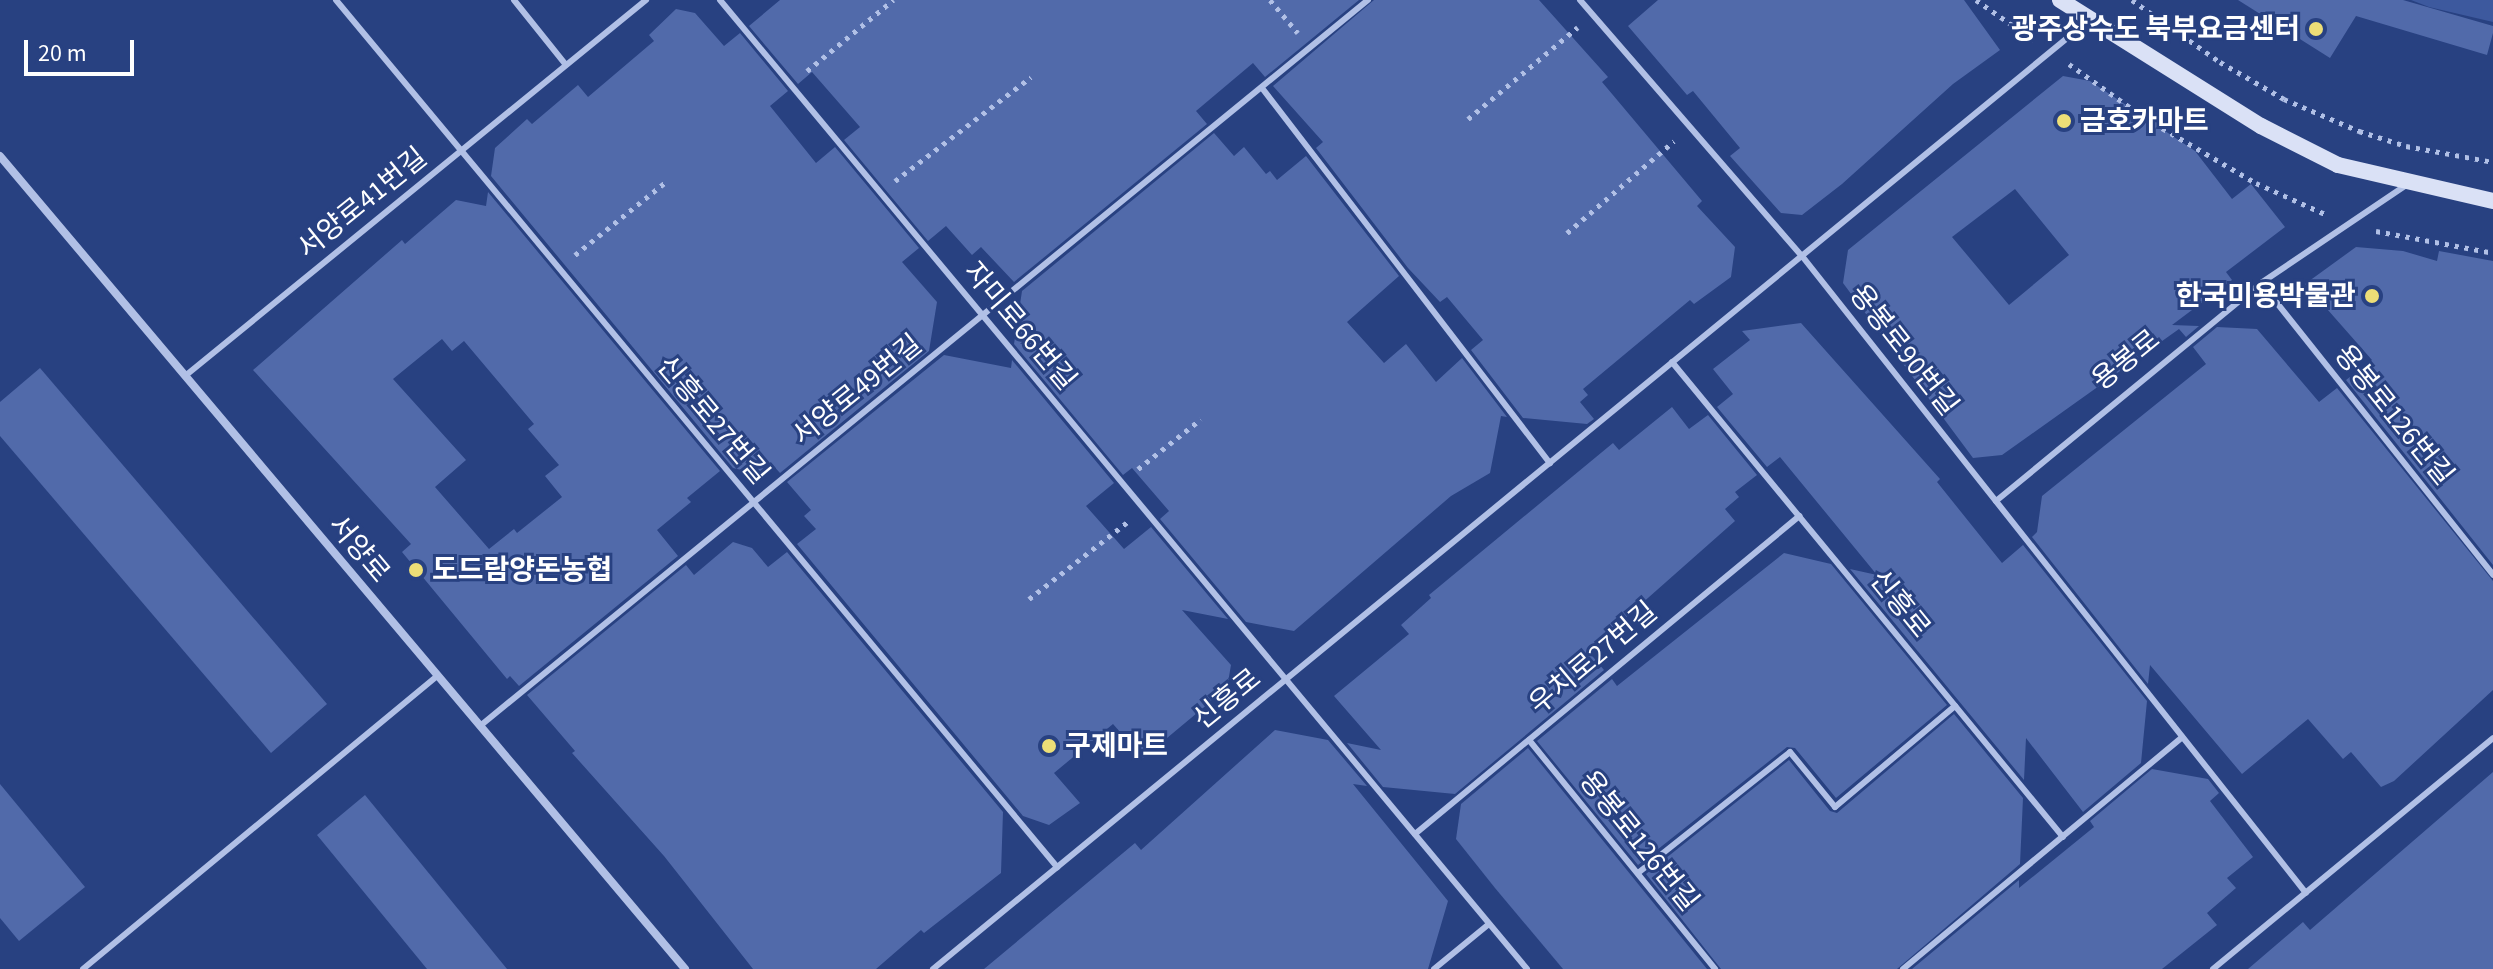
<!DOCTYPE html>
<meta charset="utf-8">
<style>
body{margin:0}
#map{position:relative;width:2493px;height:969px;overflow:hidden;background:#284181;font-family:"Source Sans 3","Noto Sans KR",sans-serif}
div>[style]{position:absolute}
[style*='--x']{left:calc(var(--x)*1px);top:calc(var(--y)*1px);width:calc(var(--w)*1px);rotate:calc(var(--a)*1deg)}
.green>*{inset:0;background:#3d599e}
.building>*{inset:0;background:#516aaa}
.path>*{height:5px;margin-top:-2.5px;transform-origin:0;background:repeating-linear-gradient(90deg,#b1c0e6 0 4px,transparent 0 10px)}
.service>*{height:6px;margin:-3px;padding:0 3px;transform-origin:3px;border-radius:3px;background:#b1c0e6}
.minor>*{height:8px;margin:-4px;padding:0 4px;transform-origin:4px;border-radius:4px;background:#b1c0e6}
.secondary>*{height:16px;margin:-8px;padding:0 8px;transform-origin:8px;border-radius:8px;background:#dae1f6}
.dots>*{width:22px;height:22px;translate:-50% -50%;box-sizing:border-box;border:4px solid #284181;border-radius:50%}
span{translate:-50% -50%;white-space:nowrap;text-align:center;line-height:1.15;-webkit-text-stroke:6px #284181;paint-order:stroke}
.poi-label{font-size:28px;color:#fff;font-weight:700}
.right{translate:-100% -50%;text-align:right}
.left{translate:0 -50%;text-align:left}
.street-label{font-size:28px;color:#fff}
.scale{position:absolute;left:24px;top:40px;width:110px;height:36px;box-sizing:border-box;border:4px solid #fff;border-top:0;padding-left:10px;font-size:24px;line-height:28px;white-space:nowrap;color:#fff;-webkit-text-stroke:6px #284181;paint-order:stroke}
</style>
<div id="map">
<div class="green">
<div style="clip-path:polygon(2411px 0,2493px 0,2493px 22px,2429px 7px)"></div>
</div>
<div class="building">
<div style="clip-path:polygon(780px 0,1359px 0,1265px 77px,1253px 63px,1196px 111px,1207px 124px,1014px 282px,981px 247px,972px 255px,946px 226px,928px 241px,844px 140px,860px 127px,812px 72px,798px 84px,749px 26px)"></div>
<div style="clip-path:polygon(1374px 0,1539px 0,1608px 77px,1602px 82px,1702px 201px,1697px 206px,1735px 247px,1731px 277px,1694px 304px,1690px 300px,1583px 389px,1588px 395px,1580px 402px,1594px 419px,1587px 424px,1523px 418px,1471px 350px,1483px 340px,1447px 297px,1440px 302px,1408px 268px,1316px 148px,1323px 142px,1273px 86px)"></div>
<div style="clip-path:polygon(1658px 0,1964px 0,2000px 50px,1953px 84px,1842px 184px,1802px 215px,1781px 213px,1730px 156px,1740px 148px,1693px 91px,1687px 95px,1628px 26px)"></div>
<div style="clip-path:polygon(2238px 0,2403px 0,2493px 26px,2493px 33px,2487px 55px,2356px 16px,2330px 58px)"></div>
<div style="clip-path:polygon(676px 9px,695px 13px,724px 46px,740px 33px,788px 91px,770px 106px,816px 163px,835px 147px,919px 248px,902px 262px,937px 302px,929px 351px,780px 473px,771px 463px,759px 474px,733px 468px,491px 176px,495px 148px,527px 119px,532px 124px,578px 85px,588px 97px,654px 41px,649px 35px)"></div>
<div style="clip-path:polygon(evenodd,2063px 76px,2090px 81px,2195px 151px,2232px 199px,2251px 184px,2285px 227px,2226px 272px,2232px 280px,2172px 325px,2199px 326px,2186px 337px,2179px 329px,2002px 455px,1973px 458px,1843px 283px,1848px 250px,2063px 76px,2015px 189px,2069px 255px,2009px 305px,1952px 237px,2015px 189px)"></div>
<div style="clip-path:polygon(1214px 133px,1234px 156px,1244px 147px,1266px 174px,1270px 171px,1277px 180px,1306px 156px,1399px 276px,1347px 322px,1384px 363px,1406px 344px,1436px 382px,1462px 358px,1507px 417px,1501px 416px,1490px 473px,1451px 496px,1294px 631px,1246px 622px,1160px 519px,1169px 511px,1132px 468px,1123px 475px,1014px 344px,1022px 291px)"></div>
<div style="clip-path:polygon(evenodd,488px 192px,720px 471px,687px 498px,691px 502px,657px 530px,678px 556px,519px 686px,510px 676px,507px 679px,402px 552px,411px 544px,253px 370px,402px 240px,405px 244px,456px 200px,486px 206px,488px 192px,442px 339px,452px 351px,464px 341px,534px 424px,528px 429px,559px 465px,545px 476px,562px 497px,517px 533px,514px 529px,489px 549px,435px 487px,466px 460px,393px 379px,442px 339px)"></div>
<div style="clip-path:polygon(2356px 247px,2403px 251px,2437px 261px,2439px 251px,2493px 261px,2493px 565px,2346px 380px,2372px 360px,2305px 284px)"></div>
<div style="clip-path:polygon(1801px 323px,1940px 479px,1937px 482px,2002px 563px,2023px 545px,2147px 701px,2141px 763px,2083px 812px,2026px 738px,2024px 780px,1850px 569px,1877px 575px,1780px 457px,1767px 467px,1717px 407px,1733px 394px,1713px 369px,1750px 340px,1742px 331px)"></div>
<div style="clip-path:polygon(2217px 327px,2257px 329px,2319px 402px,2337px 388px,2493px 581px,2493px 690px,2394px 781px,2381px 787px,2351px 752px,2343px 759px,2308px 719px,2242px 774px,2150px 665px,2148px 684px,2032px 537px,2037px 532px,2042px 496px,2206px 364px,2193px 347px)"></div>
<div style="clip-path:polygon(944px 355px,1011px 368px,1012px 360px,1114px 483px,1086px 506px,1124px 549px,1151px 527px,1228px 619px,1182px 610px,1231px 665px,1227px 688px,1143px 758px,1113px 724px,1054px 773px,1080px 803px,1049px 825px,1023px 816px,797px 544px,816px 529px,804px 516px,811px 510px,787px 482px)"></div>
<div style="clip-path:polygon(40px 368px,327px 704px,271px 753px,0 436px,0 402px)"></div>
<div style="clip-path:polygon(1672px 407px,1689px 429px,1708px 415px,1757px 475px,1735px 492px,1739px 497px,1725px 509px,1735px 521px,1588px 651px,1604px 670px,1455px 794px,1383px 787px,1347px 743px,1381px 750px,1334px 696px,1409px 634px,1401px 625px,1431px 598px,1429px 595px,1613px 443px,1619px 450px)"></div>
<div style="clip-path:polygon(733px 542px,752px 548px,768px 567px,787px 552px,1003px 812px,1001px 873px,924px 933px,921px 930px,876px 969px,753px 969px,664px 856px,572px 753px,575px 751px,527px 695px,686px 565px,694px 575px)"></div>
<div style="clip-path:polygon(1784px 553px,1831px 564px,1947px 705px,1836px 798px,1795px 748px,1787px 747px,1638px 865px,1537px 741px,1612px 679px,1617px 686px)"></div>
<div style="clip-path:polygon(1954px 714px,2023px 798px,2020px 864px,1897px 969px,1721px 969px,1646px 874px,1789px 760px,1830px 811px,1837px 813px)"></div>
<div style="clip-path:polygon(1275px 730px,1328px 740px,1367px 786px,1353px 784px,1448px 901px,1428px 969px,984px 969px,1135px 843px,1141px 850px)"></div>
<div style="clip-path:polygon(1528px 748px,1707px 969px,1563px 969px,1495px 888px,1456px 839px,1461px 804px)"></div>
<div style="clip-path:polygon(2152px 769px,2208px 779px,2219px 793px,2210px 801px,2253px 857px,2227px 878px,2236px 888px,2207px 913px,2217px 925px,2162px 969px,1912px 969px,2019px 880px,2019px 888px,2094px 827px,2090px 821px)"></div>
<div style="clip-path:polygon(2493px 772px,2493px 969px,2248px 969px,2303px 922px,2310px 930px)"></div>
<div style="clip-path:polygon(0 784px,85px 887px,19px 941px,0 918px)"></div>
<div style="clip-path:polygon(365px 795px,507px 969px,427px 969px,317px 835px)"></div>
</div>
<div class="path">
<div style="--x:1270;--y:0;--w:43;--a:49.7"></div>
<div style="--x:1976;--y:0;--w:70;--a:34.6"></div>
<div style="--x:2132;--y:0;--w:108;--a:35.2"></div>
<div style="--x:2220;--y:62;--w:74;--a:30"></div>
<div style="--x:2284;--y:99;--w:82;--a:23.1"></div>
<div style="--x:2359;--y:131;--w:49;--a:17.7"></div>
<div style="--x:2406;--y:146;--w:88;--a:10.4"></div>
<div style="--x:2069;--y:64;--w:93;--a:35.4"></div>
<div style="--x:2145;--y:118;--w:129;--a:30.4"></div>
<div style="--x:2256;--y:183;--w:76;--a:24.2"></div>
<div style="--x:807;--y:71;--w:112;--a:-39.5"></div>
<div style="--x:1468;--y:119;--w:143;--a:-39.9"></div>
<div style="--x:895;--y:181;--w:171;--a:-37.4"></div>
<div style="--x:2376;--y:231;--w:119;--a:10.6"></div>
<div style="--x:1567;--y:233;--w:141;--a:-40.7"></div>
<div style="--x:575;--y:255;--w:118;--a:-38.8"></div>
<div style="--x:1138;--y:469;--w:80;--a:-38.4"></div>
<div style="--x:1029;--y:599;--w:127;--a:-38"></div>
</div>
<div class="service">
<div style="--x:336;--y:0;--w:1128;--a:50.25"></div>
<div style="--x:514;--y:0;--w:83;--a:51.3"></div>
<div style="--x:720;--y:0;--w:1261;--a:50.21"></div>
<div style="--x:1580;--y:0;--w:339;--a:49.1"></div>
<div style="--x:1802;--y:256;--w:812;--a:51.65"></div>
<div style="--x:1262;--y:88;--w:473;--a:52.5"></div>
<div style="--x:2261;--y:283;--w:373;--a:51.5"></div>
<div style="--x:1672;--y:362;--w:615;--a:50.54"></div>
<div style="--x:185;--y:376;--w:595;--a:-39.2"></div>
<div style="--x:1996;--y:501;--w:343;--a:-39.4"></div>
<div style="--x:2261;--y:283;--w:177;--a:-34"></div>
<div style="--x:480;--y:726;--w:1147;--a:-39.27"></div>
<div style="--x:1529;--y:740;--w:295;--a:50.9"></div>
<div style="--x:1415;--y:834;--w:499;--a:-39.6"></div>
<div style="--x:1638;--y:873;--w:194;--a:-38.5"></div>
<div style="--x:1790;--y:752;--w:71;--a:50.7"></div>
<div style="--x:1835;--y:807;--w:157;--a:-40.1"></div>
<div style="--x:83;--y:969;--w:460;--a:-39.6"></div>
<div style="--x:933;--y:969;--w:1496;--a:-39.38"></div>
<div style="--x:1434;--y:969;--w:71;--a:-39.3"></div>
<div style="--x:1903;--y:969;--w:363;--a:-39.7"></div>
<div style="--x:2213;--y:969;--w:363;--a:-39.5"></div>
</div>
<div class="minor">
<div style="--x:0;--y:156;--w:1063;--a:49.88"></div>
</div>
<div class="secondary">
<div style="--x:2060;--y:0;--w:237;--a:32.1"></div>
<div style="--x:2261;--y:126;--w:86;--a:26.9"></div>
<div style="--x:2338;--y:165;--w:159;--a:13.1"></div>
</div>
<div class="dots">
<div style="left:2316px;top:29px;background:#edde77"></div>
<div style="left:2064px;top:121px;background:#edde77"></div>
<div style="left:2372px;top:296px;background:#edde77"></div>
<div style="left:416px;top:570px;background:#edde77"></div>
<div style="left:1049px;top:746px;background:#edde77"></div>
</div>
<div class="poi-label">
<span class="right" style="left:2300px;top:29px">광주상수도 북부요금센터</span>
<span class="left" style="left:2080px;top:121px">금호카마트</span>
<span class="right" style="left:2356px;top:296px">한국미용박물관</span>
<span class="left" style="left:432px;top:570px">도드람양돈농협</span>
<span class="left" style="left:1065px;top:746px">구제마트</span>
</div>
<div class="street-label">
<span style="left:362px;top:203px;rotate:-39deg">서양로41번길</span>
<span style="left:1020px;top:326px;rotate:50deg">자미로66번길</span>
<span style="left:1904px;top:350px;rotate:52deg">용봉로90번길</span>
<span style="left:2126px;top:360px;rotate:-39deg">용봉로</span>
<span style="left:857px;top:390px;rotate:-39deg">서양로49번길</span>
<span style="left:2394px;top:415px;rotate:51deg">용봉로126번길</span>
<span style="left:713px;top:420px;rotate:50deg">신흥로27번길</span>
<span style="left:359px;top:549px;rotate:50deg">서양로</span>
<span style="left:1900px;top:604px;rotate:51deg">신흥로</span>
<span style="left:1593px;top:658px;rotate:-40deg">우치로27번길</span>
<span style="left:1227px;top:699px;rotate:-39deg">신흥로</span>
<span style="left:1639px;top:841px;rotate:51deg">용봉로126번길</span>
</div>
<div class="scale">20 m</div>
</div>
